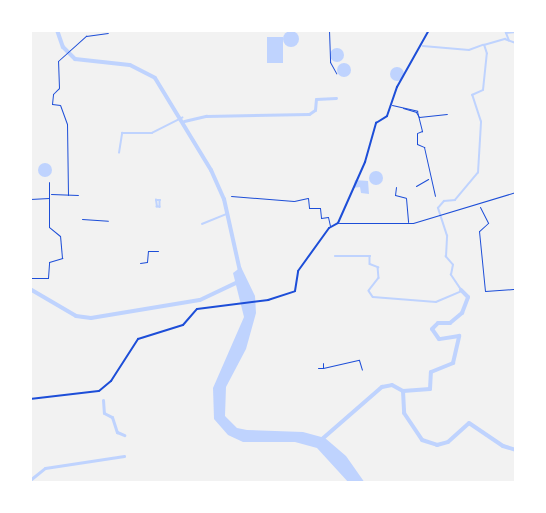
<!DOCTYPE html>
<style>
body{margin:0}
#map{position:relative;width:546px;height:513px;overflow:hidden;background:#f2f2f2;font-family:Barlow,sans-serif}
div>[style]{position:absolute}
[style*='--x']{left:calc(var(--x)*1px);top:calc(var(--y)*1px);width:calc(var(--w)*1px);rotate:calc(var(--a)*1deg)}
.water>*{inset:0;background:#bfd3fe;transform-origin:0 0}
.round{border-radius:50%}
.stream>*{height:1.5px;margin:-0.75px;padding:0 0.75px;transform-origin:0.75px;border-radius:0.75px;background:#bfd3fe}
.canal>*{height:3px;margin:-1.5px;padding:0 1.5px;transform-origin:1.5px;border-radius:1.5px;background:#bfd3fe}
.river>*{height:4px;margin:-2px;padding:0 2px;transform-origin:2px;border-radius:2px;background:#bfd3fe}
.minor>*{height:1px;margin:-0.5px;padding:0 0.5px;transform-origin:0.5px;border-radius:0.5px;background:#1d4ed8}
.primary>*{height:2px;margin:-1px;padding:0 1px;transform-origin:1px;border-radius:1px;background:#1d4ed8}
span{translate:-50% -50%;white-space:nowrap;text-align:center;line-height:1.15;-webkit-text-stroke:5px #fff;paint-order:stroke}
.frame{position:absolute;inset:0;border:32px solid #fff;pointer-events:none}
</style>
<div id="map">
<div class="water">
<div class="round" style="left:283px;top:31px;width:16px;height:16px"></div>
<div style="left:267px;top:37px;width:16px;height:26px"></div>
<div class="round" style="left:330px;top:48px;width:14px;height:14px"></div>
<div class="round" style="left:337px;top:63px;width:14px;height:14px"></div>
<div class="round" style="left:390px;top:67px;width:14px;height:14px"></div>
<div class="round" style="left:38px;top:163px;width:14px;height:14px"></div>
<div class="round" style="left:369px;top:171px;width:14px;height:14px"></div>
<div style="clip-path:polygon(355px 180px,368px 181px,369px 194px,361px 193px,360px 187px,353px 188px)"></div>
<div style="clip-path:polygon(241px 267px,255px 296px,256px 313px,246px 349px,226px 387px,225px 416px,237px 428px,247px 430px,303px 432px,325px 438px,346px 456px,365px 483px,349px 483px,317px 448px,295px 442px,243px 442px,228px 435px,214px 419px,213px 388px,244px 317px,233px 273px)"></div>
</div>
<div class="stream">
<div style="--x:509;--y:41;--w:9;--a:-111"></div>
<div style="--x:506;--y:33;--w:10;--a:-6"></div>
<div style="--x:423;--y:46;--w:46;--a:5"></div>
<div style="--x:469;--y:50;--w:15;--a:-20"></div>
<div style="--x:119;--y:153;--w:20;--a:-81"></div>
<div style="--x:122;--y:133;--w:30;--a:0"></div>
<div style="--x:152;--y:133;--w:34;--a:-27"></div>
<div style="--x:156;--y:200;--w:4;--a:0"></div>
<div style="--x:160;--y:200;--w:7;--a:90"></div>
<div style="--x:160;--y:207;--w:3;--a:180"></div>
<div style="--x:157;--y:207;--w:7;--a:-98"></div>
<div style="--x:202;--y:224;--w:27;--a:-22"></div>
<div style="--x:335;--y:256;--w:35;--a:0"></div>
<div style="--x:370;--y:256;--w:8;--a:90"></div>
<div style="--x:370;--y:264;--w:9;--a:21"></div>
<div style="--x:378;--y:267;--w:11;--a:85"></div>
<div style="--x:379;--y:278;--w:16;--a:128"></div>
<div style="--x:369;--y:291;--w:7;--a:56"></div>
<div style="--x:373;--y:297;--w:63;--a:4.5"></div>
<div style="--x:436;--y:302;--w:28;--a:-23"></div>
<div style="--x:461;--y:290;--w:18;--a:-124"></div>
<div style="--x:451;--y:275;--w:10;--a:-79"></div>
<div style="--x:453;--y:265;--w:11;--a:-131"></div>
<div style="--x:446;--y:257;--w:21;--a:-87"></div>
<div style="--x:447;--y:236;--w:29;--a:-108"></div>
<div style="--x:438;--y:208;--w:9;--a:-49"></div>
<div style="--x:444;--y:201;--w:11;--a:-5"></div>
<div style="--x:455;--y:200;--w:35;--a:-50"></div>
<div style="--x:478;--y:173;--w:51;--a:-86.6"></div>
<div style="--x:481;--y:122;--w:28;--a:-108"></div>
<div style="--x:472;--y:95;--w:12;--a:-24"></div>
<div style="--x:483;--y:90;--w:36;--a:-84"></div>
<div style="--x:487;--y:54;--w:9;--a:-108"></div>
<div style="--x:484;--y:45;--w:22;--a:-16"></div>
<div style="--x:505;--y:39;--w:12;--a:20"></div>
</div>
<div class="canal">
<div style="--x:184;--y:121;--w:23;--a:-13"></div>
<div style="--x:206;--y:116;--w:103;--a:-1.1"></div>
<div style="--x:309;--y:114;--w:7;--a:-34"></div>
<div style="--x:315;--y:110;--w:11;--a:-85"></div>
<div style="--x:316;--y:99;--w:20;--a:-3"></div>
<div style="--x:103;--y:400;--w:13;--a:86"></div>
<div style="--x:104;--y:413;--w:9;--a:27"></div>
<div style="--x:112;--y:417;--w:16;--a:72"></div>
<div style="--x:117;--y:432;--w:8;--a:23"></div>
<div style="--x:30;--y:480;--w:19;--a:-39"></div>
<div style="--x:45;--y:468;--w:80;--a:-8.6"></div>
</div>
<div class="river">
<div style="--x:57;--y:30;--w:18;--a:71"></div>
<div style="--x:63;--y:47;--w:17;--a:45"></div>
<div style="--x:75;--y:59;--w:55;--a:6.2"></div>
<div style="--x:130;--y:65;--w:28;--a:27"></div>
<div style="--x:155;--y:78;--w:108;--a:58.7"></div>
<div style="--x:211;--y:170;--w:32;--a:66"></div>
<div style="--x:224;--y:199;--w:74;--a:77.5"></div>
<div style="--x:30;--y:289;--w:53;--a:30.4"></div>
<div style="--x:76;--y:316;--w:15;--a:8"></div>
<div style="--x:91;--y:318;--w:110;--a:-9.4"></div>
<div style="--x:200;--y:300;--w:44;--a:-25.4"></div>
<div style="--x:516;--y:326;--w:3;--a:90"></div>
<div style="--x:403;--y:391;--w:27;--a:-4"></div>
<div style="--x:430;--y:389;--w:17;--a:-87"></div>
<div style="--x:431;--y:372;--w:24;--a:-22"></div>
<div style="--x:453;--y:363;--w:28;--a:-77"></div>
<div style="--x:459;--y:336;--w:20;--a:171"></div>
<div style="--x:439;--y:339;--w:12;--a:-125"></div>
<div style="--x:432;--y:329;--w:8;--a:-45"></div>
<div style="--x:438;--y:323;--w:12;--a:0"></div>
<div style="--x:450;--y:323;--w:16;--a:-40"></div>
<div style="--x:462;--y:313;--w:17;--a:-69"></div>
<div style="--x:468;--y:297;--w:10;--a:-135"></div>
<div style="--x:321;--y:440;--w:81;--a:-41"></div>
<div style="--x:382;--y:387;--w:10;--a:-11"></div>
<div style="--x:392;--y:385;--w:13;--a:29"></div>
<div style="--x:403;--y:391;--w:22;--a:87"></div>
<div style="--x:404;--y:413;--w:32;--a:56"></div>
<div style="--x:422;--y:440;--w:16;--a:18"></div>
<div style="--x:437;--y:445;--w:11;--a:-15"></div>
<div style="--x:448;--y:442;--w:28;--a:-42"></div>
<div style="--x:469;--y:423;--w:41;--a:34.1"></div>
<div style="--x:503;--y:446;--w:14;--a:17"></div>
</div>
<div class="minor">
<div style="--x:329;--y:30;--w:32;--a:88"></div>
<div style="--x:330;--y:62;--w:13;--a:61"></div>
<div style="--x:392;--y:105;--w:26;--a:13"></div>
<div style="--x:417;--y:111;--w:21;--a:76"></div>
<div style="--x:422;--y:131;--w:5;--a:158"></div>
<div style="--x:417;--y:133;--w:11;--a:90"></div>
<div style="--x:417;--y:144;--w:8;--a:23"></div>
<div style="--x:424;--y:147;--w:50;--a:77.3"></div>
<div style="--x:403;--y:108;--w:14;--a:17"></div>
<div style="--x:416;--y:112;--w:6;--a:59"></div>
<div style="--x:419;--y:117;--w:28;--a:-6"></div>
<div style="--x:416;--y:186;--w:14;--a:-30"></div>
<div style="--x:396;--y:187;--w:8;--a:97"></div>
<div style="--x:395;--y:195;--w:11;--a:15"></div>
<div style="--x:406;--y:198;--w:24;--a:85"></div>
<div style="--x:51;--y:194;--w:27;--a:2"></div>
<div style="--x:68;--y:195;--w:71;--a:-90.8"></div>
<div style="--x:67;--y:124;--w:20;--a:-110"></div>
<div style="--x:60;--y:105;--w:8;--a:-173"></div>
<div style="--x:52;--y:104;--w:10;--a:-84"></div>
<div style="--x:53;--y:94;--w:8;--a:-45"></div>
<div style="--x:59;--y:88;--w:27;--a:-92"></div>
<div style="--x:58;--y:61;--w:38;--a:-42"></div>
<div style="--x:86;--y:36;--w:22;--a:-8"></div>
<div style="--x:231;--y:196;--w:63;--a:4.5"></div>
<div style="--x:294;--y:201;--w:14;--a:-12"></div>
<div style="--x:308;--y:198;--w:10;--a:84"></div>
<div style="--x:309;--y:208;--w:11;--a:0"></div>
<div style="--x:320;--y:208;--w:10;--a:84"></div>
<div style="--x:321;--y:218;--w:7;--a:-8"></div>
<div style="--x:328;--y:217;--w:9;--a:77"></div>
<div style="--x:30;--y:199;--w:19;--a:-3"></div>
<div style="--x:480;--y:207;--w:18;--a:63"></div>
<div style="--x:488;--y:223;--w:12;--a:138"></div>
<div style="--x:479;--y:231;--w:60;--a:84.3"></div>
<div style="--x:485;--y:291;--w:31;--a:-4"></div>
<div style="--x:82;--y:219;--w:26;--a:4"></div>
<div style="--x:339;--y:223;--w:74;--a:0"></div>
<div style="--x:413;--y:223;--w:108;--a:-16.8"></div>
<div style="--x:140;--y:263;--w:7;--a:-8"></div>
<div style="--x:147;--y:262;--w:11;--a:-85"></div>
<div style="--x:148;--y:251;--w:10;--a:0"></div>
<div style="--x:30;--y:278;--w:18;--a:0"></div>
<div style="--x:48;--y:278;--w:16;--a:-86"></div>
<div style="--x:49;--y:262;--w:14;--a:-17"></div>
<div style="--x:62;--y:258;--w:22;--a:-95"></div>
<div style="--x:60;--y:236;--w:14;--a:-141"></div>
<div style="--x:49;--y:227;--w:45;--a:-90"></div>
<div style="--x:318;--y:368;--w:5;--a:0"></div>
<div style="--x:323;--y:368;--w:5;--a:-90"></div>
<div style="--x:323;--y:368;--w:37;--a:-13"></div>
<div style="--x:359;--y:360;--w:10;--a:73"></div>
</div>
<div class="primary">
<div style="--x:30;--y:399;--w:69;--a:-6.6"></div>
<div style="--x:99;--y:391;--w:16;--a:-40"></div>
<div style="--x:111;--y:381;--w:50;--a:-57.3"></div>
<div style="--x:138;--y:339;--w:47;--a:-17.3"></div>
<div style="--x:183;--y:325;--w:21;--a:-49"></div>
<div style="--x:197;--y:309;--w:72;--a:-7.2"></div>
<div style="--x:268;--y:300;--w:28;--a:-18"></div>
<div style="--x:295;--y:291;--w:20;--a:-81"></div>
<div style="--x:298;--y:271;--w:53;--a:-54.2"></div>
<div style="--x:329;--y:228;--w:10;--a:-29"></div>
<div style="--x:338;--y:223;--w:67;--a:-66.1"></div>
<div style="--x:365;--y:162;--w:41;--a:-74.2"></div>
<div style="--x:376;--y:123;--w:13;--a:-32"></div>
<div style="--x:387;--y:116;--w:31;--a:-71"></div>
<div style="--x:397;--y:87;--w:65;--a:-60.7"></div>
</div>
<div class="frame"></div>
</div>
